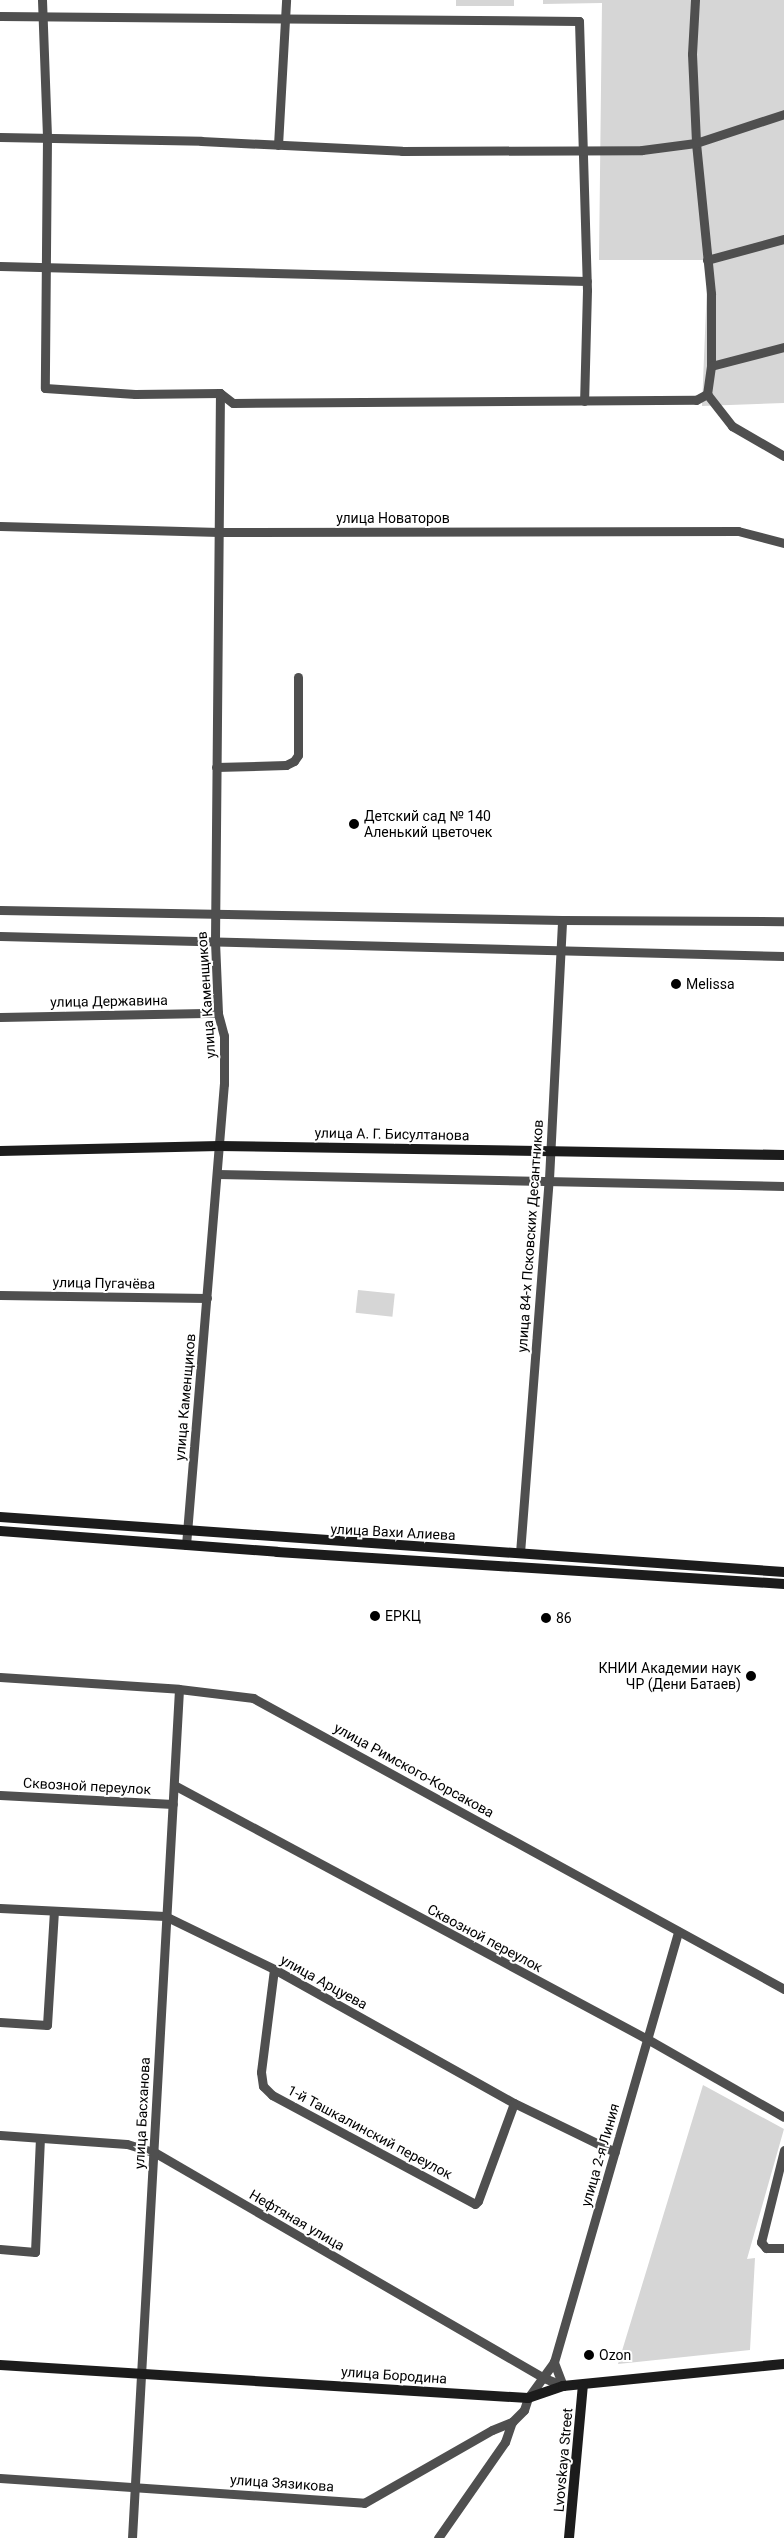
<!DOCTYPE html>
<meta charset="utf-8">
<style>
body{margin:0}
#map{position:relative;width:784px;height:2538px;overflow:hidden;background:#fff;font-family:Roboto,sans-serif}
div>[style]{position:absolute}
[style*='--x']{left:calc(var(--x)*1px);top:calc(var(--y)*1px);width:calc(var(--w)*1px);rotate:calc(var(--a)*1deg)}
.green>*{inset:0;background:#d6d6d6;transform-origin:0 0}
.street>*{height:9px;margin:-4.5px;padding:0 4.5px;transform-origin:4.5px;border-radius:4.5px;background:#4f4f4f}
.secondary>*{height:10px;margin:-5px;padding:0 5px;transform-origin:5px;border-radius:5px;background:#1c1c1c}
.dots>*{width:14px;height:14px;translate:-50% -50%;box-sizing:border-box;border:2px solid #fff;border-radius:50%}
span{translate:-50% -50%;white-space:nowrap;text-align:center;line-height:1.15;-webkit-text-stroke:4px #fff;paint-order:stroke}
.street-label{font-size:14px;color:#000}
.poi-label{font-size:14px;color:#000}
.left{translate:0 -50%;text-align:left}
.right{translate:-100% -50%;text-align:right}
</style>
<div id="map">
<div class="green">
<div style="left:456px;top:0;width:58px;height:6px"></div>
<div style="clip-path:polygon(543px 0,784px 0,784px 403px,702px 406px,708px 260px,599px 260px,602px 3px,543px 4px)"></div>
<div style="left:358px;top:1290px;width:37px;height:23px;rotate:6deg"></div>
<div style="clip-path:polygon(703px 2085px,784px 2129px,747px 2259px,755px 2258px,750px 2350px,618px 2364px)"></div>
</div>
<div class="street">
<div style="--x:42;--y:0;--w:137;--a:87.9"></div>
<div style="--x:47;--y:137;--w:251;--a:90.5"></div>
<div style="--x:45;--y:388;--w:90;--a:3.8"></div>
<div style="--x:135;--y:394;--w:85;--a:-0.7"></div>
<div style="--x:220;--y:393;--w:16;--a:38"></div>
<div style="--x:233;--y:403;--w:463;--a:-0.4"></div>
<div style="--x:696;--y:400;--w:13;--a:-29"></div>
<div style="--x:695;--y:0;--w:54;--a:93.2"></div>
<div style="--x:692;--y:54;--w:89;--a:87.4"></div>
<div style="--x:696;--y:143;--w:152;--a:84.3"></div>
<div style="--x:711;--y:294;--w:72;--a:90"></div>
<div style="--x:711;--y:366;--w:28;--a:98"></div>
<div style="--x:707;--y:394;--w:41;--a:52"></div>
<div style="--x:732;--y:426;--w:60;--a:30"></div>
<div style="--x:0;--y:16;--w:579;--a:0.49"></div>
<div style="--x:579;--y:21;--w:269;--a:88.3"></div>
<div style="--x:587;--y:290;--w:111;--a:91.5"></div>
<div style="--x:0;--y:137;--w:201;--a:1.1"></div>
<div style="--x:201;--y:141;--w:201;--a:2.8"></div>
<div style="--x:402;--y:151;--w:240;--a:-0.2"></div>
<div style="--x:642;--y:150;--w:54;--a:-7.4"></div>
<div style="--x:696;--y:143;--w:93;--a:-18.2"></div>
<div style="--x:278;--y:145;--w:145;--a:-86.8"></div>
<div style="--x:707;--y:260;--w:80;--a:-15.3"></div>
<div style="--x:0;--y:266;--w:587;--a:1.46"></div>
<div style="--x:711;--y:366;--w:75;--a:-14.6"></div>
<div style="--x:0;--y:526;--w:219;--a:1.6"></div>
<div style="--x:219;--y:532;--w:519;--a:-0.11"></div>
<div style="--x:738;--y:531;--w:48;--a:14.6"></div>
<div style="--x:216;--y:767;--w:70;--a:-1.6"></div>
<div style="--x:286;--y:765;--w:9;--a:-27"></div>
<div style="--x:294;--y:761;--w:7;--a:-56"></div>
<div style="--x:298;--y:755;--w:78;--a:-90"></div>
<div style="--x:0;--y:910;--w:562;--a:1.02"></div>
<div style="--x:562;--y:920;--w:222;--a:0.3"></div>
<div style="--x:0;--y:936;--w:784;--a:1.46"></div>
<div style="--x:0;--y:1017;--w:218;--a:-1.1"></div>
<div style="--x:217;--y:1174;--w:567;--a:1.21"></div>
<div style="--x:0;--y:1295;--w:207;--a:0.8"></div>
<div style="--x:186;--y:1545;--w:463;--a:-85.3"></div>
<div style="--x:224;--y:1084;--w:48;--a:-90"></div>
<div style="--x:224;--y:1036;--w:24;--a:-105"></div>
<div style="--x:218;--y:1013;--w:72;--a:-92.4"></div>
<div style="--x:215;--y:941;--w:548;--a:-89.48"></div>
<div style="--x:520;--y:1553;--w:375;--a:-85.6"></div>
<div style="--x:549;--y:1179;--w:259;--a:-87.1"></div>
<div style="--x:0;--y:1677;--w:179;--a:3.8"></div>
<div style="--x:179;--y:1689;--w:75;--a:6.9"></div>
<div style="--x:253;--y:1698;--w:606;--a:28.72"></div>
<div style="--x:174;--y:1785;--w:539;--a:28.23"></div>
<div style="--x:649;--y:2040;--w:155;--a:29.7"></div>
<div style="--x:0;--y:1795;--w:173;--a:3"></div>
<div style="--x:0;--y:1908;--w:165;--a:2.8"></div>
<div style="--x:165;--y:1916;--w:121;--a:25.9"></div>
<div style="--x:274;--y:1969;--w:275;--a:29.2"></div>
<div style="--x:514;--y:2103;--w:112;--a:25.9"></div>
<div style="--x:274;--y:1969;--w:104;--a:97.2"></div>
<div style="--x:261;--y:2072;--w:14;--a:82"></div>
<div style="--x:263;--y:2086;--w:13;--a:45"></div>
<div style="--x:272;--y:2095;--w:230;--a:28.2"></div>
<div style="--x:475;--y:2204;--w:4;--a:-45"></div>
<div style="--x:478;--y:2201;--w:104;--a:-69.8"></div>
<div style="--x:0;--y:2022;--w:47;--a:3.7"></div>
<div style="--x:47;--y:2025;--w:113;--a:-86.5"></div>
<div style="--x:0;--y:2135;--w:127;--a:4.1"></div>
<div style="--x:127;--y:2144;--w:28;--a:17"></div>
<div style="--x:154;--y:2152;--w:449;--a:30.1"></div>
<div style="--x:542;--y:2377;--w:23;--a:23"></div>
<div style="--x:784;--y:2150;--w:95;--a:104"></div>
<div style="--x:761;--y:2242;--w:8;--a:50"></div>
<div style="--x:766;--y:2248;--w:18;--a:0"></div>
<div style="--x:0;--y:2249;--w:35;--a:5"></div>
<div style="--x:35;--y:2252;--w:114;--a:-87.5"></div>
<div style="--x:563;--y:2386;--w:26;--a:-111"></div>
<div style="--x:554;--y:2362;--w:448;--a:-73.9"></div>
<div style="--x:0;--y:2478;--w:365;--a:3.9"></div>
<div style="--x:364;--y:2503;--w:147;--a:-29.7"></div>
<div style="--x:492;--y:2430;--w:22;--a:-22"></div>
<div style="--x:512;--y:2422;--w:17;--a:-45"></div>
<div style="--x:524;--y:2410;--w:13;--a:-72"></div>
<div style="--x:528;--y:2398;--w:44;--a:-54.2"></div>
<div style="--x:132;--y:2538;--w:850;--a:-86.83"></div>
<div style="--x:438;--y:2538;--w:117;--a:-55.1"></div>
<div style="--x:505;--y:2442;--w:21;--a:-71"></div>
</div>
<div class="secondary">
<div style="--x:0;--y:1151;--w:219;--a:-1.3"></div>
<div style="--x:219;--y:1146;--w:565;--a:0.91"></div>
<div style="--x:0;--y:1517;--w:786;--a:4.01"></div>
<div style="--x:0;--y:1531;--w:278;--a:4.3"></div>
<div style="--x:277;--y:1552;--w:508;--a:3.61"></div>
<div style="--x:0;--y:2365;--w:529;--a:3.58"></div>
<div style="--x:528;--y:2398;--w:37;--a:-19"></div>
<div style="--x:563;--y:2386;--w:222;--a:-5.7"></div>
<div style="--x:569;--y:2538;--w:154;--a:-84.8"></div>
</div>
<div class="dots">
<div style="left:354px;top:824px;background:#000"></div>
<div style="left:676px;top:984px;background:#000"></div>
<div style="left:375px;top:1616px;background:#000"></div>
<div style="left:546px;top:1618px;background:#000"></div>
<div style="left:751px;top:1676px;background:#000"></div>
<div style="left:589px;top:2355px;background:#000"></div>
</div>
<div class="street-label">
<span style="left:393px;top:518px">улица Новаторов</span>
<span style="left:206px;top:995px;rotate:-94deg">улица Каменщиков</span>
<span style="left:109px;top:1001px;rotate:-1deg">улица Державина</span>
<span style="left:392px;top:1134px;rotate:1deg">улица А. Г. Бисултанова</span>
<span style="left:530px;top:1236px;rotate:-86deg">улица 84-х Псковских Десантников</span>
<span style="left:104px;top:1283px;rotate:1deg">улица Пугачёва</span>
<span style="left:185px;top:1397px;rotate:-85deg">улица Каменщиков</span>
<span style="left:393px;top:1532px;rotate:3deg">улица Вахи Алиева</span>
<span style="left:414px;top:1770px;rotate:29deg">улица Римского-Корсакова</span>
<span style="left:87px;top:1786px;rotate:3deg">Сквозной переулок</span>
<span style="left:485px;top:1938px;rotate:28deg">Сквозной переулок</span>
<span style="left:324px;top:1982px;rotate:29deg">улица Арцуева</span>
<span style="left:142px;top:2113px;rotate:-87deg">улица Басханова</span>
<span style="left:370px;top:2132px;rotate:28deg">1-й Ташкалинский переулок</span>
<span style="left:600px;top:2155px;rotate:-74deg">улица 2-я Линия</span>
<span style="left:297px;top:2220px;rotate:30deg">Нефтяная улица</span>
<span style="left:394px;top:2375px;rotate:4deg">улица Бородина</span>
<span style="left:563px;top:2460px;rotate:-85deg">Lvovskaya Street</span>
<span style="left:282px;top:2483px;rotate:4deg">улица Зязикова</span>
</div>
<div class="poi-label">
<span class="left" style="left:364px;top:824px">Детский сад № 140<br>Аленький цветочек</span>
<span class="left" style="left:686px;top:984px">Melissa</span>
<span class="left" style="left:385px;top:1616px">ЕРКЦ</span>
<span class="left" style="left:556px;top:1618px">86</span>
<span class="right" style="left:741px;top:1676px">КНИИ Академии наук<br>ЧР (Дени Батаев)</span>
<span class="left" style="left:599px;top:2355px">Ozon</span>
</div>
</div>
